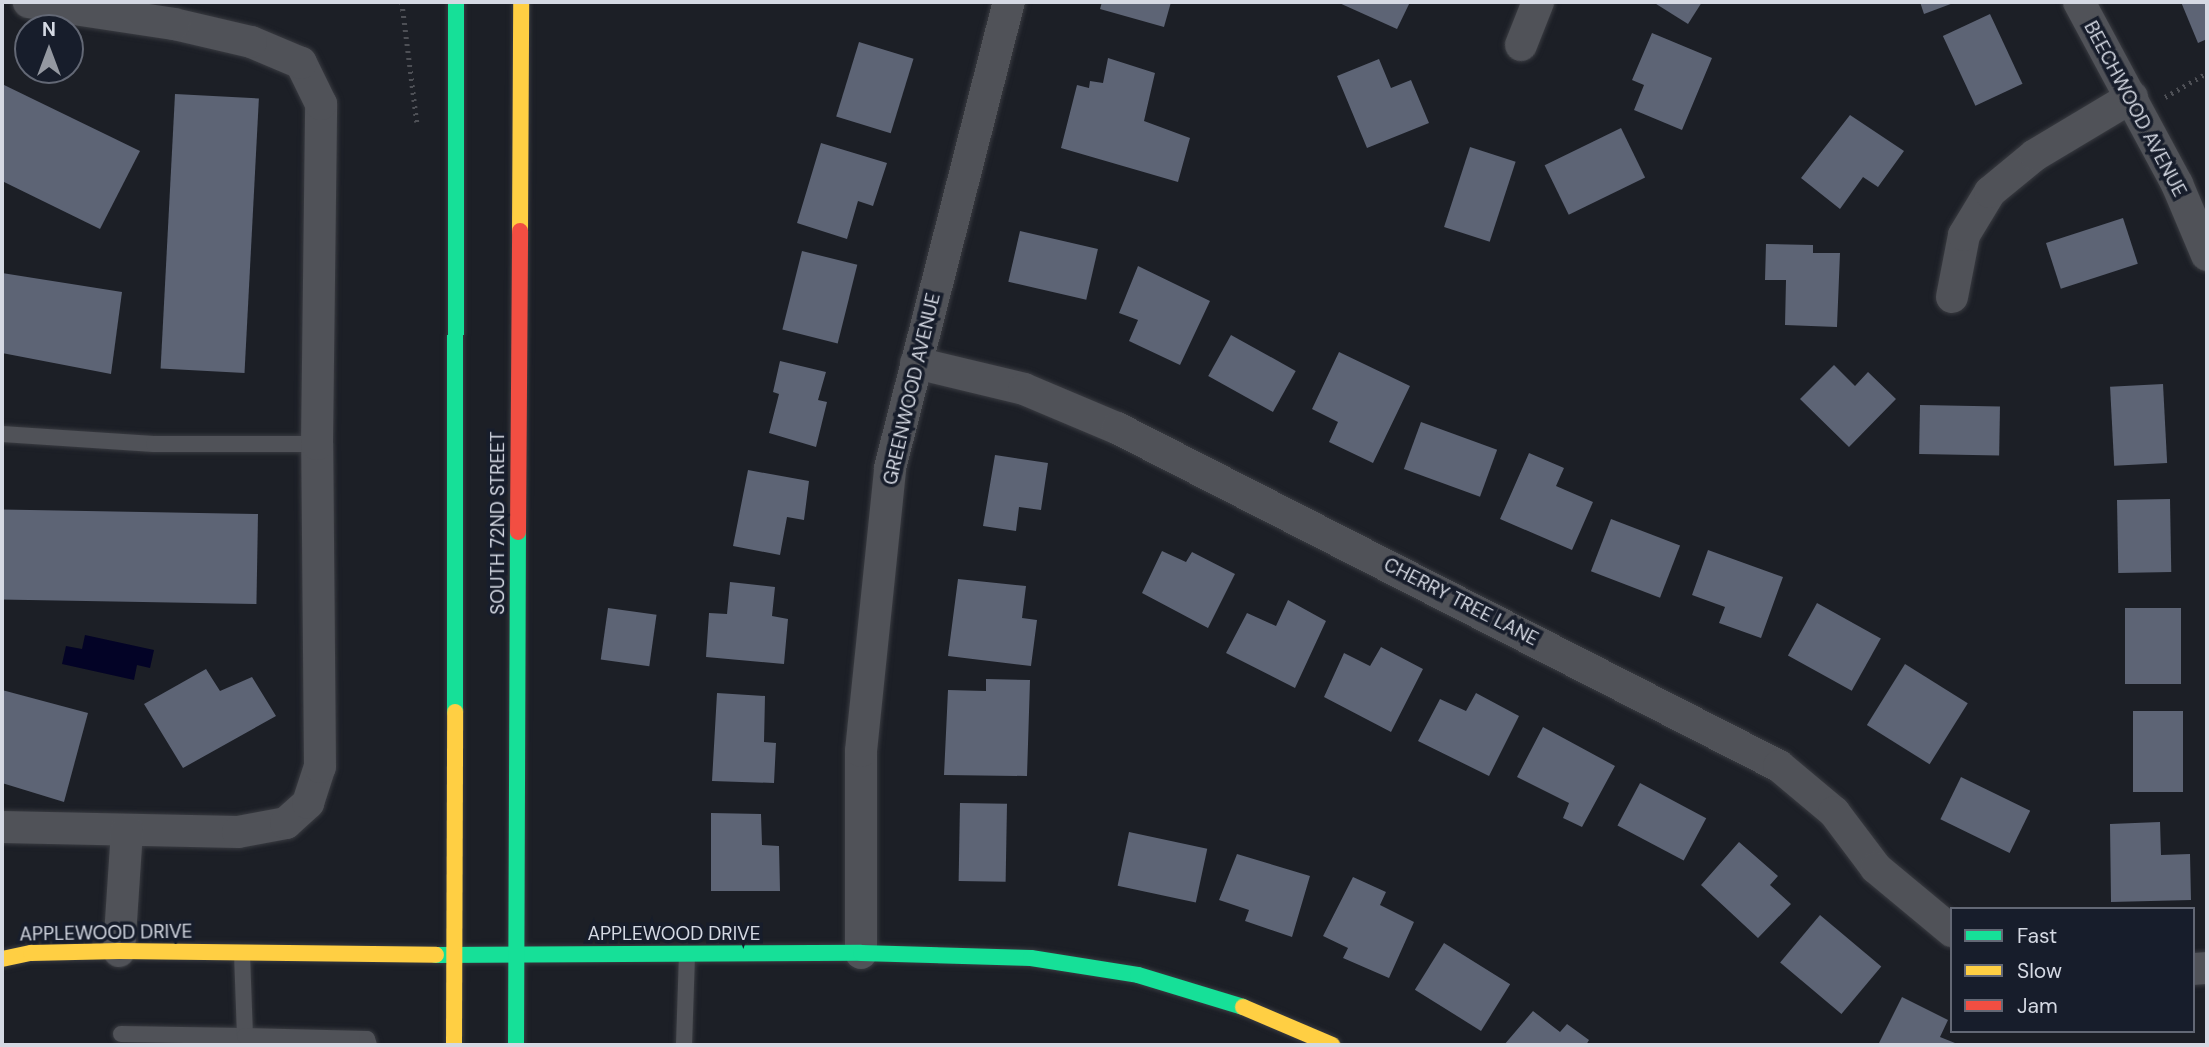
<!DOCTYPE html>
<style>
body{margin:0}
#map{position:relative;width:2209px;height:1047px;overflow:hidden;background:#1c1f26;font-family:"DM Sans",sans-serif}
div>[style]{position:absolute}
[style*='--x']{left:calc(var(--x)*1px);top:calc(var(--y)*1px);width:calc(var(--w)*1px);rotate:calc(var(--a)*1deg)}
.water>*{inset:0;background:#030326}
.building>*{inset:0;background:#5d6475;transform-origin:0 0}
.path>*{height:4.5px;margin-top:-2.25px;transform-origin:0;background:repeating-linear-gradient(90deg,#4e5056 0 2px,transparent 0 7px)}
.roads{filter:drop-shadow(0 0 2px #393b41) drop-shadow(0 0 2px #393b41)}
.lane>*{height:16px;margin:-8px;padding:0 8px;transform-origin:8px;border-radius:8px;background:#505258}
.street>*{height:32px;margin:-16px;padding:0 16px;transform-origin:16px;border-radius:16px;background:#505258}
.fast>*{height:16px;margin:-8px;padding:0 8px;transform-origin:8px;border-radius:8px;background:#16e098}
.slow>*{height:16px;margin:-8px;padding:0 8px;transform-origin:8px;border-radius:8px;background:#ffcf43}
.jam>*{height:16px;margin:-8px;padding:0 8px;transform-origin:8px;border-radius:8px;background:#f24e42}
span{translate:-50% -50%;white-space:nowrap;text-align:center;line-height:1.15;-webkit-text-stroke:7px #171d2b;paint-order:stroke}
.street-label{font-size:19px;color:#d5d9e3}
.frame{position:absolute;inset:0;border:4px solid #d5d9e3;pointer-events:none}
.legend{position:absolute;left:1950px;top:907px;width:245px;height:126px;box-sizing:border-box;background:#171d2b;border:2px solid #636875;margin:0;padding:9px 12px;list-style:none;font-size:21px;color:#d5d9e3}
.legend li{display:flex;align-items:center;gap:14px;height:35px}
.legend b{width:35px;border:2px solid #636875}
.north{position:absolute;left:14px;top:14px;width:70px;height:70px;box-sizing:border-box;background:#171d2b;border:2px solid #636875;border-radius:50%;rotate:0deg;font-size:19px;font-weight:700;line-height:28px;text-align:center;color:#d5d9e3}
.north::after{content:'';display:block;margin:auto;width:24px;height:32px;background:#9498a1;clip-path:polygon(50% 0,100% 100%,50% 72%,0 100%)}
</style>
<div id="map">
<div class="water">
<div style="clip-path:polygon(85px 635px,154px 650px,150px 668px,137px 665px,134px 680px,62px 664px,66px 646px,82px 649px)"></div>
</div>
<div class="building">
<div style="clip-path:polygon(1102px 2px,1171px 2px,1164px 27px,1100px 9px)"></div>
<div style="clip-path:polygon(1337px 2px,1410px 2px,1397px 29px)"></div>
<div style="clip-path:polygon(1653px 2px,1702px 2px,1688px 24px)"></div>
<div style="clip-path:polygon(1920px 2px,1956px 2px,1924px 14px)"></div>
<div style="clip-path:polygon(2181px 2px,2207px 2px,2207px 39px,2198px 43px)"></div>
<div style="left:1990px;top:14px;width:77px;height:52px;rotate:65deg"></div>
<div style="clip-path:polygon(1652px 33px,1712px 58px,1682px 130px,1634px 110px,1644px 85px,1632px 80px)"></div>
<div style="left:859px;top:42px;width:57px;height:78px;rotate:17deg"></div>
<div style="clip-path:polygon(1108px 58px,1155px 73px,1144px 121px,1190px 138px,1178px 182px,1061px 148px,1077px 85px,1089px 88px,1090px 81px,1103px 83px)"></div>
<div style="clip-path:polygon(1379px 59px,1391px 88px,1411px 80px,1429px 123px,1367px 148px,1337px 76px)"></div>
<div style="clip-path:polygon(2px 84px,140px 151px,100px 229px,2px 181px)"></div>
<div style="left:175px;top:94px;width:84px;height:275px;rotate:3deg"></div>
<div style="clip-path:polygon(1850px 115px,1904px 151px,1878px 187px,1863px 177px,1840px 209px,1801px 178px)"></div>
<div style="left:1621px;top:128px;width:55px;height:85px;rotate:64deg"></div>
<div style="clip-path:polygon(821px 143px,887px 163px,873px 206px,858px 201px,847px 239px,797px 223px)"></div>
<div style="left:1470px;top:147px;width:48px;height:84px;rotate:18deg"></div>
<div style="left:2123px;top:218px;width:48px;height:81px;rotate:72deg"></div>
<div style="left:1020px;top:231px;width:80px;height:52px;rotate:13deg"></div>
<div style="clip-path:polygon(1766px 244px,1813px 245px,1813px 253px,1840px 253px,1837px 327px,1785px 325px,1786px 280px,1765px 280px)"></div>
<div style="left:802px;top:251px;width:57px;height:81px;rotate:14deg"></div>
<div style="clip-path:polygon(1138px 266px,1210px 301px,1180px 365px,1129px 341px,1138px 320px,1119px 313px)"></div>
<div style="clip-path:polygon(2px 273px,122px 292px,111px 374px,2px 353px)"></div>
<div style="left:1231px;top:335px;width:74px;height:47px;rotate:29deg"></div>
<div style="clip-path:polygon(1339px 352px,1410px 386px,1373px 463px,1329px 442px,1338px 422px,1312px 409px)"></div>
<div style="clip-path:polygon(780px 361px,826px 372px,818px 400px,827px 402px,816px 447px,769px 433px,779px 394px,773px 392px)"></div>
<div style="clip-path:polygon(1834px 365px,1855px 386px,1868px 372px,1896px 399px,1849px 447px,1800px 399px)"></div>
<div style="left:2163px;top:384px;width:79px;height:53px;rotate:87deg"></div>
<div style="left:1920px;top:405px;width:80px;height:49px;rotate:1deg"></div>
<div style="left:1421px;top:422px;width:81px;height:50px;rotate:20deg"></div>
<div style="clip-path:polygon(1529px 453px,1564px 468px,1556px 486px,1593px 502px,1572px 550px,1500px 519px)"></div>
<div style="clip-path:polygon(995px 455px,1048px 463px,1041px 510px,1019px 507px,1016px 531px,983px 526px)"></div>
<div style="clip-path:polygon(748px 470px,809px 481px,804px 520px,787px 517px,780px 555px,733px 546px)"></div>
<div style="left:2170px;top:499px;width:73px;height:53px;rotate:89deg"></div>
<div style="left:258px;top:514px;width:90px;height:256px;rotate:91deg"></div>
<div style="left:1611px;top:519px;width:74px;height:56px;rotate:21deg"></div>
<div style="clip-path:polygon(1708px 550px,1783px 577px,1761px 638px,1719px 623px,1725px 607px,1692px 595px)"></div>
<div style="clip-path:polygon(1162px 551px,1186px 562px,1192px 552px,1235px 574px,1208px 628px,1142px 593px)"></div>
<div style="clip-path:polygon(958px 579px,1026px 586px,1022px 618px,1037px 620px,1031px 666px,948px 656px)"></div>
<div style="clip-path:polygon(730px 582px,775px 587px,772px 616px,788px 619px,784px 664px,706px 657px,709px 613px,727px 614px)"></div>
<div style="clip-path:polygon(1288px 600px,1326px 621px,1295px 688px,1226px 653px,1247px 613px,1276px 626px)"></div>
<div style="left:1817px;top:603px;width:73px;height:60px;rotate:29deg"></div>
<div style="left:608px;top:608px;width:49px;height:52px;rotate:8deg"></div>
<div style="left:2125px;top:608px;width:56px;height:76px"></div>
<div style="clip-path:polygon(1381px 647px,1423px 669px,1391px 732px,1324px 697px,1344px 653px,1370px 666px)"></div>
<div style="left:1905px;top:664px;width:74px;height:72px;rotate:32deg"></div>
<div style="clip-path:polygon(206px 669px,220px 691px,252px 677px,276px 716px,183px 768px,144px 704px)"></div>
<div style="clip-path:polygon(986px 679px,1030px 680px,1027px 776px,944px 775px,948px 690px,986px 691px)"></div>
<div style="clip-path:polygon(2px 690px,88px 713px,64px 802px,2px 783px)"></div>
<div style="clip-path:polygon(717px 693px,765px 696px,764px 742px,776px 743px,774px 783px,712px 781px)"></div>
<div style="clip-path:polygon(1476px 693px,1519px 716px,1489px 776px,1418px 741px,1440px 699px,1466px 711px)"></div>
<div style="left:2133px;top:711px;width:50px;height:81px"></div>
<div style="clip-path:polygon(1543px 727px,1615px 766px,1582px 827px,1563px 818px,1569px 803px,1517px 777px)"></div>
<div style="left:1961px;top:777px;width:77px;height:47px;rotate:26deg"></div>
<div style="left:1640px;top:783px;width:75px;height:48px;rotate:28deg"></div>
<div style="left:960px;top:803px;width:47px;height:78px;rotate:1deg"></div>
<div style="clip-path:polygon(711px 813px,761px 814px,762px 845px,779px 846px,780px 891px,711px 891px)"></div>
<div style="clip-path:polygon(2160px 822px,2161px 855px,2190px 854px,2191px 900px,2111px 902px,2110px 824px)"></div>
<div style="left:1129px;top:832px;width:80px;height:55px;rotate:12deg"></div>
<div style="clip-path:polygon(1739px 842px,1778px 876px,1770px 885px,1791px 904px,1758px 938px,1701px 885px)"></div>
<div style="clip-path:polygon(1237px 854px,1310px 876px,1292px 937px,1245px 921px,1249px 910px,1219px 900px)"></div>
<div style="clip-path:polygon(1353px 877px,1386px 892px,1380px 905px,1414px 922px,1389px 978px,1343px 958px,1348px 948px,1323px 936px)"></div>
<div style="left:1820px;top:915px;width:80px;height:62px;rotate:40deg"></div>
<div style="left:1444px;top:943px;width:78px;height:55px;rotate:32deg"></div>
<div style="clip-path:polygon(1902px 997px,1948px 1020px,1940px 1037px,1960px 1045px,1878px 1045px)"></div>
<div style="clip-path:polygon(1533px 1011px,1560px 1032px,1567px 1024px,1589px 1040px,1586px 1045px,1504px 1045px)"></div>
</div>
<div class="path">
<div style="--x:402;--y:2;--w:121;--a:82.9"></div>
<div style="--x:2165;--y:97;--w:48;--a:-29.7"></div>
</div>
<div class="roads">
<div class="lane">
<div style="--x:2;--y:434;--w:152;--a:3.8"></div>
<div style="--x:154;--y:444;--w:163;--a:0"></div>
<div style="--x:121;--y:1034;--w:124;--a:0.9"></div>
<div style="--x:245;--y:1036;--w:83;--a:-92.1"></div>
<div style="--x:245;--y:1036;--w:122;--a:1.4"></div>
<div style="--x:367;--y:1039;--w:6;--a:72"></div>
<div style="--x:684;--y:1045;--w:89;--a:-88.1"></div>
</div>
<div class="street">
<div style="--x:2079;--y:2;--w:207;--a:61.7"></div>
<div style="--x:2177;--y:184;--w:77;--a:67.1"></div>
<div style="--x:1521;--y:45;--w:46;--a:-68.4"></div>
<div style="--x:1952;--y:297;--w:63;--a:-79"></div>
<div style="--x:1964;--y:235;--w:50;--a:-58.8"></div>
<div style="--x:1990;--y:192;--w:58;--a:-39.4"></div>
<div style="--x:2035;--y:155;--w:113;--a:-30.9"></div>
<div style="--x:916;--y:363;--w:111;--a:13.5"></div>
<div style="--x:1024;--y:389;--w:101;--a:22.8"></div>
<div style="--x:1117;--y:428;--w:743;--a:27.05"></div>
<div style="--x:1779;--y:766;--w:72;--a:39.9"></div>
<div style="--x:1834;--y:812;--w:70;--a:53.1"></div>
<div style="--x:1876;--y:868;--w:99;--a:39.7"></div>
<div style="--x:2;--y:827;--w:236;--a:1.2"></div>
<div style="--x:238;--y:832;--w:49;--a:-10.6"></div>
<div style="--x:286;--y:823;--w:30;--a:-42"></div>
<div style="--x:308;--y:803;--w:38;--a:-72"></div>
<div style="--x:320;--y:767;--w:323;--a:-90.5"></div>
<div style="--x:317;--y:444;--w:340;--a:-89.3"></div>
<div style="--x:321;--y:104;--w:46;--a:-116"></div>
<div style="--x:301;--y:63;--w:54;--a:-157.2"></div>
<div style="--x:251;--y:42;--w:79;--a:-166.8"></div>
<div style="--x:174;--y:24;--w:147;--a:-171.4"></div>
<div style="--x:119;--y:951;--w:121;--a:-86.2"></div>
<div style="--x:861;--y:953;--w:202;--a:-90"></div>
<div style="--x:861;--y:751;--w:284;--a:-84.1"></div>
<div style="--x:890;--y:468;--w:481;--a:-75.7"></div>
<div style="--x:2193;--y:969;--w:14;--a:-4"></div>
</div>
<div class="fast">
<div style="--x:455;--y:712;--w:710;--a:-89.92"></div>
<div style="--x:436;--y:955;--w:425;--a:-0.3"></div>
<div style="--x:861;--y:953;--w:170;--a:1.7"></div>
<div style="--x:1031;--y:958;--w:108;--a:9"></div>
<div style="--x:1138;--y:975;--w:110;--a:16.9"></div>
<div style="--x:516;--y:1045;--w:513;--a:-89.78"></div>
</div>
<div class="slow">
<div style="--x:520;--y:231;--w:229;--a:-89.7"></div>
<div style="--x:2;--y:959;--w:30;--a:-12"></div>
<div style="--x:31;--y:953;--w:88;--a:-1.3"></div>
<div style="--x:119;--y:951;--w:317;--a:0.7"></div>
<div style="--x:1243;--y:1007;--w:97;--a:23.1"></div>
<div style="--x:454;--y:1045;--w:333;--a:-89.8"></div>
</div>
<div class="jam">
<div style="--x:518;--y:532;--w:301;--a:-89.6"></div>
</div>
</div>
<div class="street-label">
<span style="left:2135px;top:109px;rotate:62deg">BEECHWOOD AVENUE</span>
<span style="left:912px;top:389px;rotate:-77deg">GREENWOOD AVENUE</span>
<span style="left:498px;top:523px;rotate:-90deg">SOUTH 72ND STREET</span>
<span style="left:1461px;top:602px;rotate:27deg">CHERRY TREE LANE</span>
<span style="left:106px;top:933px;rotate:-1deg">APPLEWOOD DRIVE</span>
<span style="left:674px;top:934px">APPLEWOOD DRIVE</span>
</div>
<div class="frame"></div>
<ul class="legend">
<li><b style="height:9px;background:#16e098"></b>Fast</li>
<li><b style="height:9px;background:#ffcf43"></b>Slow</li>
<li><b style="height:9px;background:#f24e42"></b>Jam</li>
</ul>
<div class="north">N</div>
</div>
